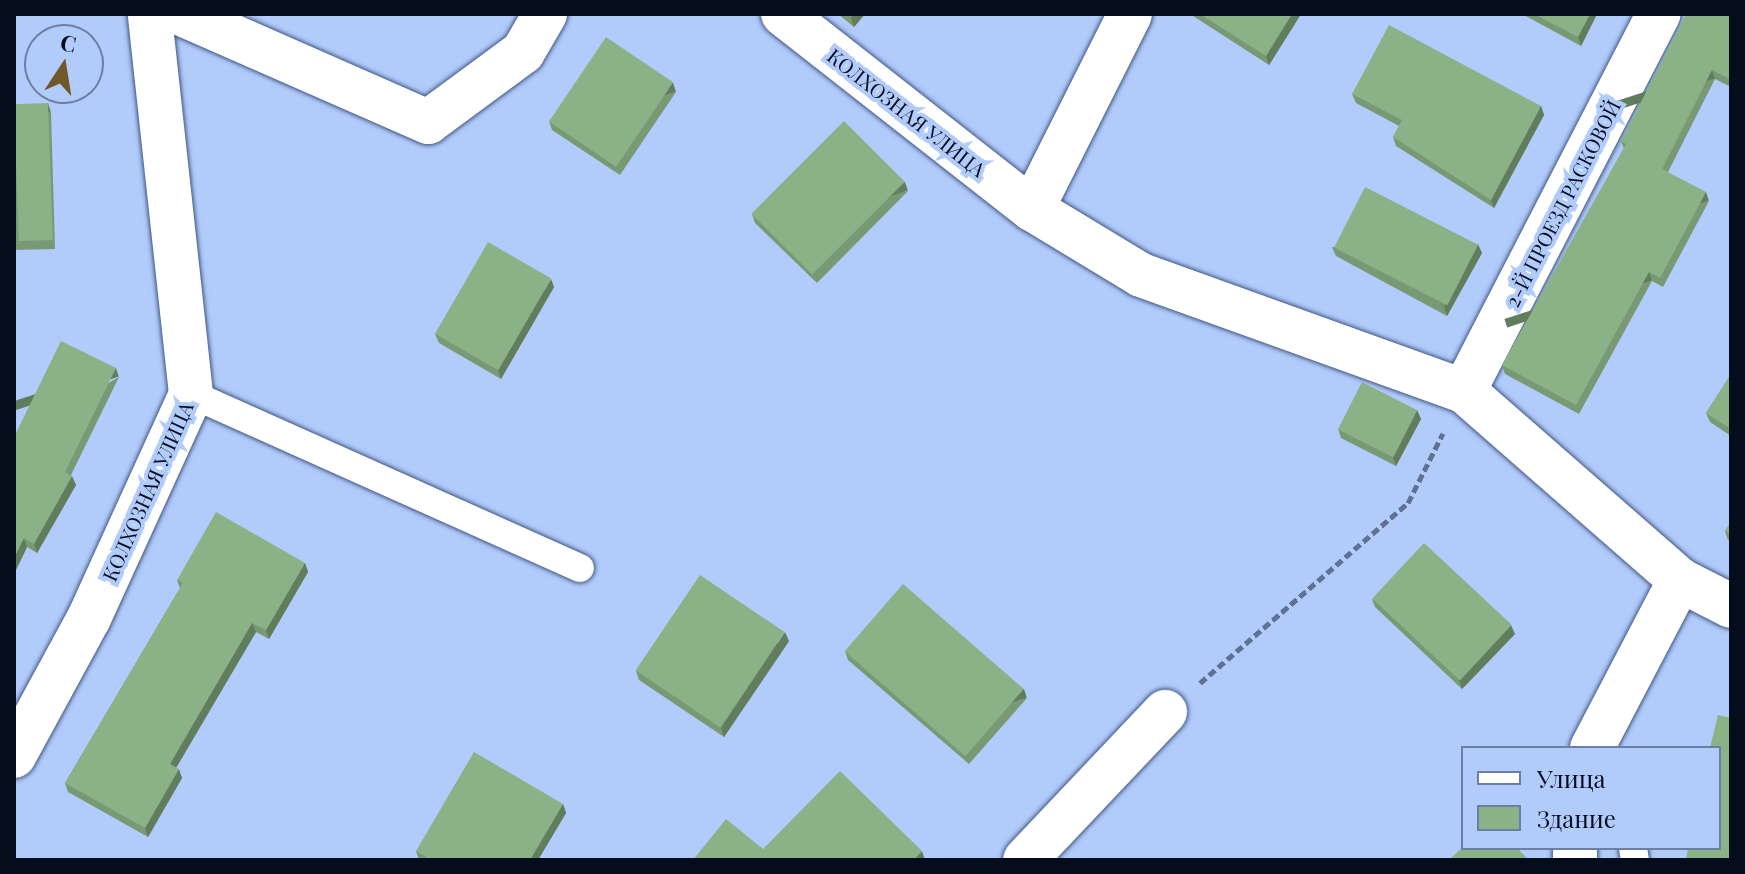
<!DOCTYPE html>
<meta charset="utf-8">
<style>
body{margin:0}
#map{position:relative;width:1745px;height:874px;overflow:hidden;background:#b1cbfb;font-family:"Playfair Display",serif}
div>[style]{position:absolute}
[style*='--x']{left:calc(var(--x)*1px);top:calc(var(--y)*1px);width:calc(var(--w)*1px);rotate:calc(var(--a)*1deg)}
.path>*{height:5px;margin-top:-2.5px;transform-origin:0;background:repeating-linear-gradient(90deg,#607293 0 8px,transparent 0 12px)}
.roads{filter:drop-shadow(0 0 2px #415781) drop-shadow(0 0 2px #415781)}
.service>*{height:28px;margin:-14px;padding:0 14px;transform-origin:14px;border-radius:14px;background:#fff}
.minor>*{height:44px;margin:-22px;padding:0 22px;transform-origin:22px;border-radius:22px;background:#fff}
.wall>*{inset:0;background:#789974}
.shaded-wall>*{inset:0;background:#617d5e;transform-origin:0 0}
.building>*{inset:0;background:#8bb287;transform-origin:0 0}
span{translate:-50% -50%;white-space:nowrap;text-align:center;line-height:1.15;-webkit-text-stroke:8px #b1cbfb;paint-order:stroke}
.street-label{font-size:20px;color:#050c1c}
.frame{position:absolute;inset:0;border:16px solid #050c1c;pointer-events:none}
.legend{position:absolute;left:1461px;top:746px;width:260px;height:104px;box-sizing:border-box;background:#b1cbfb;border:2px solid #6c7fa2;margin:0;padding:10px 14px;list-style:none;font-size:24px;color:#050c1c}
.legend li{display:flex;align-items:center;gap:16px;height:40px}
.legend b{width:40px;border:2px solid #6c7fa2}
.north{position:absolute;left:24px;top:24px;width:80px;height:80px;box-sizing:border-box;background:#b1cbfb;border:2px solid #6c7fa2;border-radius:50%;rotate:12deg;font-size:22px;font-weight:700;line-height:32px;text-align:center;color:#050c1c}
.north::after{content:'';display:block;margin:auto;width:28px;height:36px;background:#705828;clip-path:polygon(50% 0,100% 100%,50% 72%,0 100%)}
</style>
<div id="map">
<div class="path">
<div style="--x:1200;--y:683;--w:275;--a:-40.9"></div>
<div style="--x:1408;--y:503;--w:78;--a:-63.4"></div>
</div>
<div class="roads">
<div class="service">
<div style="--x:191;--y:394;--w:426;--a:24.1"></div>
<div style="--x:1633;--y:848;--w:12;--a:81"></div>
</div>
<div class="minor">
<div style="--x:182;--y:14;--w:269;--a:23.7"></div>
<div style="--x:428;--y:122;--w:118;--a:-36.4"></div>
<div style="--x:523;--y:52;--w:44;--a:-59.9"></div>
<div style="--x:783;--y:14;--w:316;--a:38.1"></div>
<div style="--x:1032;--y:209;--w:127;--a:31.2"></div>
<div style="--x:1141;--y:275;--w:343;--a:19.8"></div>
<div style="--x:1464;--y:391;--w:287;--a:41.2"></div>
<div style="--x:1032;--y:209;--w:218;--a:-63.3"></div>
<div style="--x:1464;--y:391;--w:424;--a:-62.7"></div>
<div style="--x:1592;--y:748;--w:190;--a:-62.4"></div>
<div style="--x:1680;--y:580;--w:57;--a:27"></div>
<div style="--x:14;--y:756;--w:157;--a:-61.5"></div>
<div style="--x:89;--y:618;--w:246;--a:-65.5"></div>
<div style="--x:191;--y:394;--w:382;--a:-96.2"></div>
<div style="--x:1025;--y:860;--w:204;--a:-46.6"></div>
<div style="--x:1575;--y:860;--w:12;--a:-90"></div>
</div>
</div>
<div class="wall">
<div style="clip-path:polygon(838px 14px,865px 14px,854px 27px)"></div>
<div style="clip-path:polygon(1190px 14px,1301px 14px,1269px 65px)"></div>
<div style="clip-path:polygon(1522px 14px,1597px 14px,1581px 46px)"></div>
<div style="clip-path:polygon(1731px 14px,1731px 87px,1715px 79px,1668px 172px,1709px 201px,1663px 287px,1652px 281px,1579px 414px,1505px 374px,1502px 365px,1624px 149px,1621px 141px)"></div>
<div style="clip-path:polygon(673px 83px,676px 92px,620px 175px,552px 130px,549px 121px)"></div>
<div style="clip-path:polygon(1352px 94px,1541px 106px,1544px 115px,1494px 208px,1396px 146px,1393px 137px,1399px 126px,1356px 103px)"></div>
<div style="clip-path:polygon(14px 104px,51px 112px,55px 249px,14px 250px)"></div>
<div style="clip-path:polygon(908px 191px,817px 283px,755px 223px,752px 214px)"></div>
<div style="clip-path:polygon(1332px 247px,1482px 253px,1447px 316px,1336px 256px)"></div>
<div style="clip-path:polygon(554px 287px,501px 379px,439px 343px,435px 334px)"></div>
<div style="clip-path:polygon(1731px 374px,1731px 436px,1710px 422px,1706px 413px)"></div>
<div style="clip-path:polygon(119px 377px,71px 475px,76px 485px,37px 553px,27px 547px,14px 574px,14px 437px)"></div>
<div style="clip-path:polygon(1417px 410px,1421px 419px,1396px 466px,1341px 438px,1338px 429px)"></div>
<div style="clip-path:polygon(1731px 522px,1731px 541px,1728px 540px,1725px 531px)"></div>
<div style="clip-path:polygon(305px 563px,308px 572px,269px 639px,256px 632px,176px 768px,182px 778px,148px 837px,68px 792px,65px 783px,180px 588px,177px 580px)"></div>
<div style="clip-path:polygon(1372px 599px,1515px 634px,1462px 689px,1375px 607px)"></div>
<div style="clip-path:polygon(789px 641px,724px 737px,639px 680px,636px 671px)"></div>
<div style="clip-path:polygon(845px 651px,1027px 698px,969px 764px,848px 660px)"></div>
<div style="clip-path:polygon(563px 804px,566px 813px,538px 860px,419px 860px,416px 851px)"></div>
</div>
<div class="shaded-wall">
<div style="clip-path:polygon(854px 14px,865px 14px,854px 27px,851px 18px)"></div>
<div style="clip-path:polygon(1292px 14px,1301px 14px,1269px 65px,1266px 56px)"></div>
<div style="clip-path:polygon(1590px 14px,1597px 14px,1581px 46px,1578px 37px)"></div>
<div style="left:1712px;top:70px;width:9px;height:111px;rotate:72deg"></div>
<div style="left:673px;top:83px;width:9px;height:100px;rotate:72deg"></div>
<div style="left:48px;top:103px;width:9px;height:137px;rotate:72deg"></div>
<div style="clip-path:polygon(1541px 106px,1544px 115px,1494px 208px,1491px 200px)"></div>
<div style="left:905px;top:182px;width:9px;height:129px;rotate:72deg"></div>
<div style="left:1706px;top:192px;width:9px;height:98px;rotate:72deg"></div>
<div style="clip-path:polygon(1478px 244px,1482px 253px,1447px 316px,1444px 307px)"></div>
<div style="left:1649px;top:272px;width:9px;height:152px;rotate:72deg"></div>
<div style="clip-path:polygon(551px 279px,554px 287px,501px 379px,498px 370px)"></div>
<div style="left:116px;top:368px;width:9px;height:116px;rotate:72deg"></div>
<div style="clip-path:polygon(1417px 410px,1421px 419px,1396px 466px,1393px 458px)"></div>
<div style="clip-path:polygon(72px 476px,76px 485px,37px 553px,34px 544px)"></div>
<div style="clip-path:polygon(24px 538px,27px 547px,14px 574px,14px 558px)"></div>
<div style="clip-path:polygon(305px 563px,308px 572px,269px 639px,266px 630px)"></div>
<div style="clip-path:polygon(252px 623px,256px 632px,173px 773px,170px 764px)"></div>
<div style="clip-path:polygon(1511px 625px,1515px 634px,1462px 689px,1459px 680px)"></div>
<div style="clip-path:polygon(785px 632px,789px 641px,724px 737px,721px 728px)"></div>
<div style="left:1024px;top:689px;width:9px;height:88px;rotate:72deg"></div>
<div style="clip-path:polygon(179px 769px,182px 778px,148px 837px,145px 828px)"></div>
<div style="clip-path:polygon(563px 804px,566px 813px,538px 860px,530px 860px)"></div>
<div style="clip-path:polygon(922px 851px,925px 860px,913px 860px)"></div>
</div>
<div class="building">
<div style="clip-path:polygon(1200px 14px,1292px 14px,1266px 56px)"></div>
<div style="clip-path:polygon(1534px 14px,1590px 14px,1578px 37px)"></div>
<div style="clip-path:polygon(1686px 14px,1731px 14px,1731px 80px,1712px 70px,1662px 169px,1706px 192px,1660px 278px,1649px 272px,1576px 405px,1502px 365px,1626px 144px,1621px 141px)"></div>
<div style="clip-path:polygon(1389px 25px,1541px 106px,1491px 200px,1393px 137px,1402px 120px,1352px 94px)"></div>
<div style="left:606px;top:37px;width:81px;height:102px;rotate:34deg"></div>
<div style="left:48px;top:103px;width:137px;height:34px;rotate:88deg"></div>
<div style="left:844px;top:121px;width:86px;height:131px;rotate:45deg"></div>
<div style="left:1365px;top:187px;width:127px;height:68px;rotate:27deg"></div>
<div style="left:488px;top:242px;width:73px;height:106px;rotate:30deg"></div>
<div style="clip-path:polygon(61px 341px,116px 368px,65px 472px,72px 476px,34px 544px,24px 538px,14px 558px,14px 437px)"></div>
<div style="clip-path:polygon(1731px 374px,1731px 429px,1706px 413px)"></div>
<div style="left:1362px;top:382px;width:62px;height:53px;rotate:27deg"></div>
<div style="clip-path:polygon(216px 512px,305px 563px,266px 630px,252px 623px,170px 764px,179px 769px,145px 828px,65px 783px,183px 583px,177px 580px)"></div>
<div style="clip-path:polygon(1731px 522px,1731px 535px,1725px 531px)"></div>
<div style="left:1424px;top:543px;width:120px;height:76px;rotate:43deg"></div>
<div style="left:700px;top:575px;width:102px;height:115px;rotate:34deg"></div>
<div style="left:903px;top:584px;width:160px;height:89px;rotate:41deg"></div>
<div style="clip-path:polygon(1718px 715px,1731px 718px,1731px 860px,1686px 860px,1688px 848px,1719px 848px,1719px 748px,1710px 748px)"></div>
<div style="clip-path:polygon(474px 752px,563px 804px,530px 860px,431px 860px,416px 851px)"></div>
<div style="clip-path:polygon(840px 771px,922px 851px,913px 860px,693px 860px,726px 819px,763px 849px)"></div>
<div style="clip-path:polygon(1463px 847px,1463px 848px,1517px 848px,1529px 860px,1449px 860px)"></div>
</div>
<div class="street-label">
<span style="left:907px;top:112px;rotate:38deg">КОЛХОЗНАЯ УЛИЦА</span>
<span style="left:1562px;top:203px;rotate:-63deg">2-Й ПРОЕЗД РАСКОВОЙ</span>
<span style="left:147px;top:491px;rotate:-66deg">КОЛХОЗНАЯ УЛИЦА</span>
</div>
<div class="frame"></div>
<ul class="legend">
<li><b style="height:10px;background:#fff"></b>Улица</li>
<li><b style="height:22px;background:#8bb287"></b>Здание</li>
</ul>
<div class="north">С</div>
</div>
